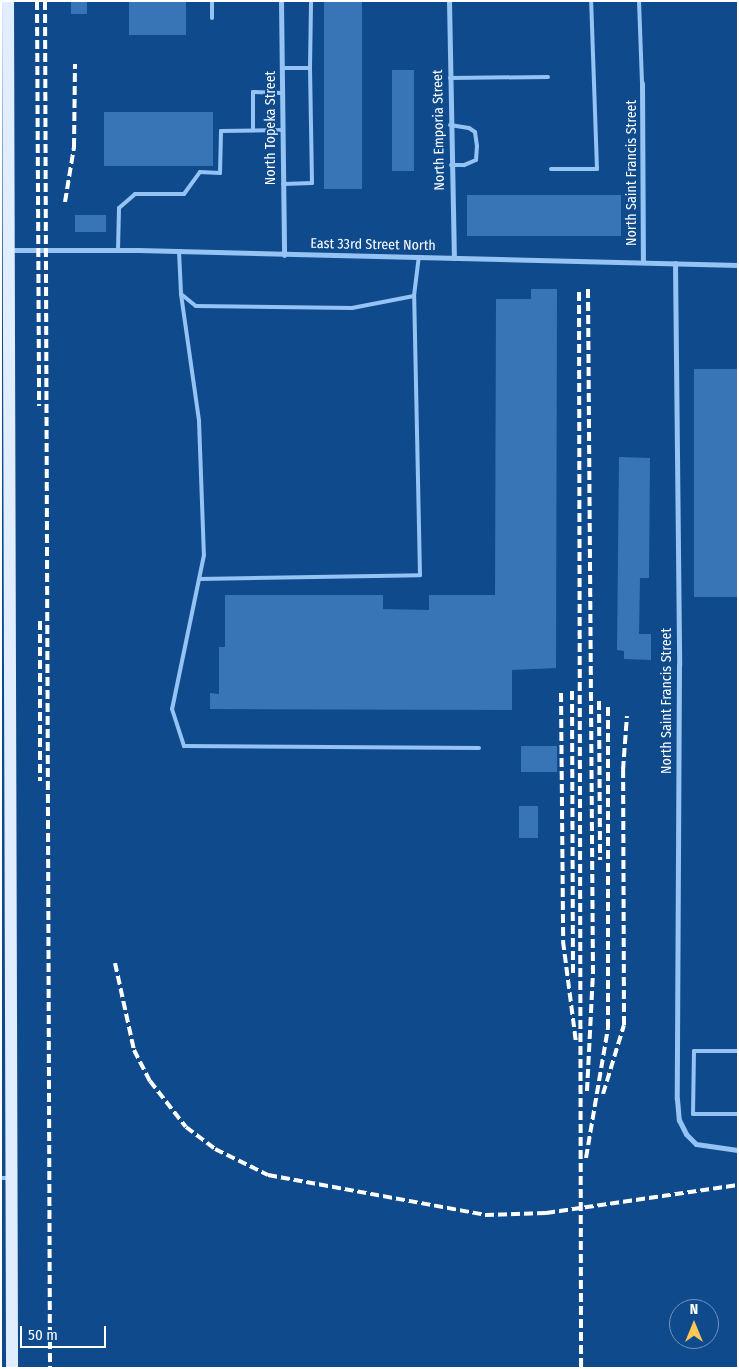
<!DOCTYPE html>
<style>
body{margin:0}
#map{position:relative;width:739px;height:1369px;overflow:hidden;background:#0f4b8c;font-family:"Fira Sans Condensed",sans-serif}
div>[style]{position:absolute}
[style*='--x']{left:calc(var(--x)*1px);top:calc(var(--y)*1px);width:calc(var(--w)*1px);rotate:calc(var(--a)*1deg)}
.building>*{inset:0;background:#3775b6;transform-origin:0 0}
.lane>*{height:4px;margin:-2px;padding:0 2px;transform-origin:2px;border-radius:2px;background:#95c3f3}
.street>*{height:5px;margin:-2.5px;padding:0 2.5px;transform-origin:2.5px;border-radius:2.5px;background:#95c3f3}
.primary>*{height:12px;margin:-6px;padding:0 6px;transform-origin:6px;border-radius:6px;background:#e1eeff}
.rail>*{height:4px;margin-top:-2px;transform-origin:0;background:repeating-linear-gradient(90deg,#fff 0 9px,transparent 0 13px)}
span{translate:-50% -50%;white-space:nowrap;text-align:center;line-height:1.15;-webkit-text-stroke:4px #0f4b8c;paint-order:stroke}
.street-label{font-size:14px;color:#fff}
.frame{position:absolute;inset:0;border:2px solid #fff;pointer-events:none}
.north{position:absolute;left:669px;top:1299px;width:50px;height:50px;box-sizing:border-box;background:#0f4b8c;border:1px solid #6f93ba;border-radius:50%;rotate:0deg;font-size:14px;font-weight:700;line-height:20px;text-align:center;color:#fff}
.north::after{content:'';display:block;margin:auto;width:18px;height:22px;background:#ffc757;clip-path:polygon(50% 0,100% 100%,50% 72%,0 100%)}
.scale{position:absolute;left:20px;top:1326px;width:86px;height:22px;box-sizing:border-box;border:2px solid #fff;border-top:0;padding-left:6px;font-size:15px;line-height:18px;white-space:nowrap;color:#fff;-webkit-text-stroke:4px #0f4b8c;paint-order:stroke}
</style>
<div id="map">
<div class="building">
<div style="left:71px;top:1px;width:16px;height:13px"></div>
<div style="left:129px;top:1px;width:57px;height:34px"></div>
<div style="left:324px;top:1px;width:38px;height:188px"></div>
<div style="left:392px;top:70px;width:22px;height:101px"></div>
<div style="left:104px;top:112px;width:109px;height:54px"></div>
<div style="left:467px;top:195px;width:154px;height:41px"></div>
<div style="left:75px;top:215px;width:31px;height:17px"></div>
<div style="clip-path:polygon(531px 289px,557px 289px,556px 668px,512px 670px,512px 710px,210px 709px,210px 693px,219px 694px,219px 647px,225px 647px,225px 595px,383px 595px,383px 609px,429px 610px,429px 595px,495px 595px,496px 299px,531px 299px)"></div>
<div style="left:694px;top:369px;width:44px;height:228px"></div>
<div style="clip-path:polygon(619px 457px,650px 458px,649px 578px,640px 578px,639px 634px,651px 634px,651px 660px,624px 659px,624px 651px,617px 650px)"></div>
<div style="left:557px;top:746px;width:26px;height:36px;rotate:90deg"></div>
<div style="left:519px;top:806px;width:19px;height:32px"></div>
</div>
<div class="lane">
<div style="--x:639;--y:1;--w:82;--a:87.9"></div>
<div style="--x:212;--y:18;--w:17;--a:-90"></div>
<div style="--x:282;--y:68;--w:28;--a:0"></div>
<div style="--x:310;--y:68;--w:115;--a:89"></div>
<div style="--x:312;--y:183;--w:29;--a:178"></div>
<div style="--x:310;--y:68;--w:67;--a:-89.1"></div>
<div style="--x:450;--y:78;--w:98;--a:-0.6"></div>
<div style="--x:450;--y:125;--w:19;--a:9"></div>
<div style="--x:469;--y:128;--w:7;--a:34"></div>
<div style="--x:475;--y:132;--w:14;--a:82"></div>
<div style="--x:477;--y:146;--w:14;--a:94"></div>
<div style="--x:476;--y:160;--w:13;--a:157"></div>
<div style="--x:464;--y:165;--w:13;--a:180"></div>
<div style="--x:253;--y:130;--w:38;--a:-90"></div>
<div style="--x:253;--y:92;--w:29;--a:2"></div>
<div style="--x:551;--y:169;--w:46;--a:0"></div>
<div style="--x:597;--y:169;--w:168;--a:-92"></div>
<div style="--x:118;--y:250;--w:42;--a:-88.6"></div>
<div style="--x:119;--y:208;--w:21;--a:-41"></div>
<div style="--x:135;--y:194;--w:49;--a:0"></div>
<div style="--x:184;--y:194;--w:27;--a:-54"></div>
<div style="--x:200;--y:172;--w:20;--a:3"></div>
<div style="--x:220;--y:173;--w:42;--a:-88.6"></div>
<div style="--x:221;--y:131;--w:62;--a:-0.9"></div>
<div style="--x:179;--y:251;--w:43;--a:87.3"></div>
<div style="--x:181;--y:294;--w:19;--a:39"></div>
<div style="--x:196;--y:306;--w:156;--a:0.7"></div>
<div style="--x:352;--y:308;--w:63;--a:-11"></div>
<div style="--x:414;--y:296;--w:39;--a:-83"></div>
<div style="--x:181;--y:294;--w:128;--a:81.9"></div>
<div style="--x:199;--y:421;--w:134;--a:87.9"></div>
<div style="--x:204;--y:555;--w:157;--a:101.7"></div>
<div style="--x:172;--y:709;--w:39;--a:72"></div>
<div style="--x:184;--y:746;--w:295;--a:0.4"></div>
<div style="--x:199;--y:579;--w:221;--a:-1"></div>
<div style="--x:420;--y:575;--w:279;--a:-91.2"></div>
<div style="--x:738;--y:1051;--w:44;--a:180"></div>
<div style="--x:694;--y:1051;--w:63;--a:90.9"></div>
<div style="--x:693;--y:1114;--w:45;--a:0"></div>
<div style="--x:1;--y:1178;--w:8;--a:0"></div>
</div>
<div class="street">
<div style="--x:281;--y:1;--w:254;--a:89.3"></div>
<div style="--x:449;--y:1;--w:257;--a:88.9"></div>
<div style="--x:642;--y:83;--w:179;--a:89.7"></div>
<div style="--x:9;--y:250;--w:129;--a:0"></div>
<div style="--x:138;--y:250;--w:600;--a:1.43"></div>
<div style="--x:675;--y:263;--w:402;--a:89.4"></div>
<div style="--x:679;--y:665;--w:434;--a:90.3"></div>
<div style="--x:677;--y:1099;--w:21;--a:85"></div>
<div style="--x:679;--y:1120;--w:16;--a:63"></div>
<div style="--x:686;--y:1134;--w:14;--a:45"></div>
<div style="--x:696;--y:1144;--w:42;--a:8.1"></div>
</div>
<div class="primary">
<div style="--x:8;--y:1;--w:1367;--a:89.83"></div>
</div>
<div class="rail">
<div style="--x:37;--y:1;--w:405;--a:89.7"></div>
<div style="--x:45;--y:1;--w:1367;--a:89.79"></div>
<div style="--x:65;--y:202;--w:56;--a:-80.7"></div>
<div style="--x:74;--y:147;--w:83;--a:-89.3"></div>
<div style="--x:579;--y:292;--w:1076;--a:89.89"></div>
<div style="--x:40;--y:621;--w:160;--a:90"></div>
<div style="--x:572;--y:691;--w:283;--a:89.8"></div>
<div style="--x:561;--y:693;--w:248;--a:89.5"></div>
<div style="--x:563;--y:941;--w:103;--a:82.7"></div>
<div style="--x:599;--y:701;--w:159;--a:89.6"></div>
<div style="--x:115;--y:963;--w:89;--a:77.7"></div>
<div style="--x:134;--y:1050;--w:35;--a:63"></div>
<div style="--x:150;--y:1081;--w:58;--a:52"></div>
<div style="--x:186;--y:1127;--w:36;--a:37"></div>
<div style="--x:215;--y:1149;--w:59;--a:26.1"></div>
<div style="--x:268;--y:1175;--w:221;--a:10.4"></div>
<div style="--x:485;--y:1215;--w:61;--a:-1.9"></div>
<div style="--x:546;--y:1213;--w:194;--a:-8.3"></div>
<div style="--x:587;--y:1091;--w:117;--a:-87.1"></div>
<div style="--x:593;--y:974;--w:686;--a:-90.42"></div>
<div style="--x:603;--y:1094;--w:72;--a:-73.1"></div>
<div style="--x:624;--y:1025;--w:255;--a:-90.2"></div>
<div style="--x:623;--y:770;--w:54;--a:-85.8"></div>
<div style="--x:586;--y:1158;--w:132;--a:-80.4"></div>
<div style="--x:608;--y:1028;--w:325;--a:-90"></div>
</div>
<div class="street-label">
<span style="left:271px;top:128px;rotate:-90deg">North Topeka Street</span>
<span style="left:439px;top:130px;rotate:-91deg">North Emporia Street</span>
<span style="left:632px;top:173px;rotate:-90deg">North Saint Francis Street</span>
<span style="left:373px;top:245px;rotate:1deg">East 33rd Street North</span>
<span style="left:667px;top:701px;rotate:-90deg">North Saint Francis Street</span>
</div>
<div class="frame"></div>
<div class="north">N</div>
<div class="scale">50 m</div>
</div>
